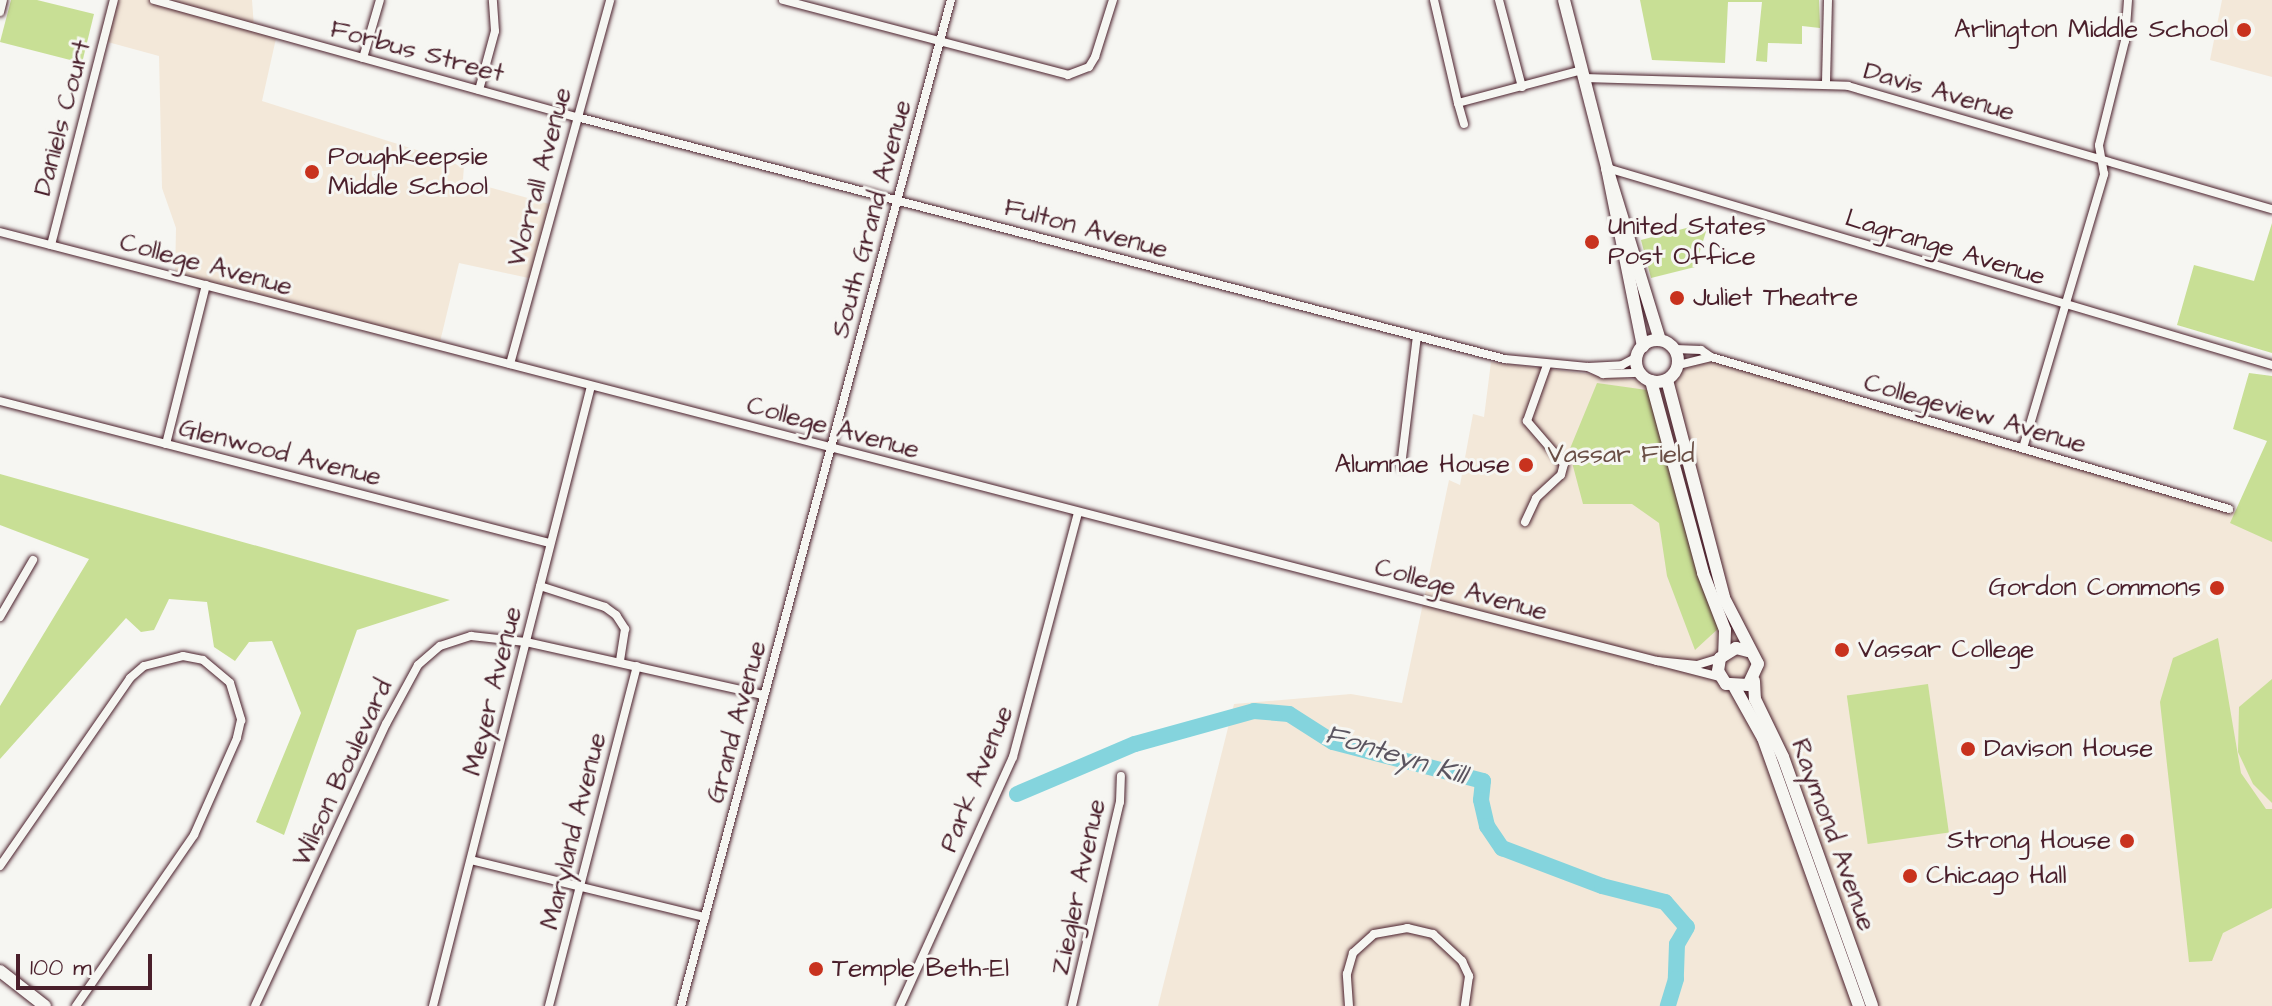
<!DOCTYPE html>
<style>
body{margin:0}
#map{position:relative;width:2272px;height:1006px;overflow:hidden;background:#f6f6f2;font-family:"Architects Daughter",sans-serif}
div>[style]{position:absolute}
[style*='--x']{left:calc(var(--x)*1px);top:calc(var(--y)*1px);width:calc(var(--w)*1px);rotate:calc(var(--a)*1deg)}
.built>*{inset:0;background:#f3e8d9}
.green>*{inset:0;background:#c8df95;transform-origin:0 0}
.river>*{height:16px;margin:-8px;padding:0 8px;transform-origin:8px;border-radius:8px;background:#84d4dd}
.roads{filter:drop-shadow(0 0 2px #4a1f2b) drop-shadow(0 0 2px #4a1f2b)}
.street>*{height:8px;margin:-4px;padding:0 4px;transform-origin:4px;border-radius:4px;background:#f6f6f2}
.secondary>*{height:12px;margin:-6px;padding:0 6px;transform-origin:6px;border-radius:6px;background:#f6f6f2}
.secondary>.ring{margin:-6px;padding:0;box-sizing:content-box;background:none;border:12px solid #f6f6f2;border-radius:50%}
.dots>*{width:22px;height:22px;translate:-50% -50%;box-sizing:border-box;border:4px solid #f6f6f2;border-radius:50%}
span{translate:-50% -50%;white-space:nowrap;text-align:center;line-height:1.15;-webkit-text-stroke:6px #f6f6f2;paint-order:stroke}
.poi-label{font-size:26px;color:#4a1f2b}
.right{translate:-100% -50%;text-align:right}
.left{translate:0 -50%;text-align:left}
.street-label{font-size:26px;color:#4a1f2b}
.park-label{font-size:26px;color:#6a4f46}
.water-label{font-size:28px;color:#5b5560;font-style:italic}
.scale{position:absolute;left:16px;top:954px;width:136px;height:36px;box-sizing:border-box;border:4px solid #4a1f2b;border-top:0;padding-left:10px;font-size:24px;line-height:28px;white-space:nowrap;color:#4a1f2b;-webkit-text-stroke:6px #f6f6f2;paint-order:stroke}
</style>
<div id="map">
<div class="built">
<div style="clip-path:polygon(114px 0,252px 0,254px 27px,277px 34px,262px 101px,464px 165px,463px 180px,553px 205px,533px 279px,459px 263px,439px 346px,175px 278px,176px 228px,162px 188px,159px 56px,104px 41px)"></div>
<div style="clip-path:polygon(2222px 0,2272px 0,2272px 77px,2210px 60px)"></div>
<div style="clip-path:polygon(1709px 359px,2230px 510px,2272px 531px,2272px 1006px,1158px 1006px,1234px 704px,1351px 694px,1402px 703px,1449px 480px,1460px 485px,1473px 414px,1484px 417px,1491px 362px,1663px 383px,1681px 368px)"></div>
</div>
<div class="green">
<div style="clip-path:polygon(11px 0,37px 0,94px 14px,82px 63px,0 42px)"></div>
<div style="clip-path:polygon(1640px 0,1819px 0,1820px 28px,1802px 26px,1802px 44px,1768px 43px,1767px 62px,1756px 61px,1762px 2px,1728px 2px,1725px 63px,1652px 60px)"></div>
<div style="clip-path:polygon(1709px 222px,1695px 267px,1651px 278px,1641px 240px)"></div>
<div style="clip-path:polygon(2272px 223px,2272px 353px,2177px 325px,2194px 265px,2254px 281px)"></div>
<div style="clip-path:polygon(2249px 373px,2272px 376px,2272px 542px,2230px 523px,2267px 441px,2233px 429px)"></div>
<div style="clip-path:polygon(1597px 383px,1647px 390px,1661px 410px,1720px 627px,1695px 650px,1667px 576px,1659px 523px,1632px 504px,1583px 504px,1569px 451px)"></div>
<div style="clip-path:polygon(0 474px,450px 600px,357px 630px,284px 835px,256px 822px,301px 713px,272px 641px,249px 642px,235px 661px,214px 647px,207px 602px,169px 599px,154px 630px,141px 632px,126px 618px,0 759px,0 706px,89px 559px,0 525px)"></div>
<div style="clip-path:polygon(2218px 638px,2241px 773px,2266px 809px,2272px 809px,2272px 908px,2223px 933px,2212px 961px,2189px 962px,2160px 702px,2173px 658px)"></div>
<div style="clip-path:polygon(2272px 679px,2272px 803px,2253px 784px,2238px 752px,2239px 707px)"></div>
<div style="left:1928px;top:684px;width:150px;height:82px;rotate:82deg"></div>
</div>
<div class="river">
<div style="--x:1017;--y:794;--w:128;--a:-23"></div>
<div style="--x:1135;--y:744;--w:123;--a:-15.5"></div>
<div style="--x:1254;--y:711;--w:35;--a:5"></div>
<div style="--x:1289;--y:714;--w:52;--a:32.5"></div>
<div style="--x:1333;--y:742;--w:155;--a:14.6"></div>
<div style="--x:1483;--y:781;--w:19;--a:96"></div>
<div style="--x:1481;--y:800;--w:27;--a:77"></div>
<div style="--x:1487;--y:826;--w:27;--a:56"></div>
<div style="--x:1502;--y:848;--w:107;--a:20.8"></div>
<div style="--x:1602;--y:886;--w:65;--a:14.3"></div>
<div style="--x:1665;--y:902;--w:33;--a:49"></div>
<div style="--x:1687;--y:927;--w:20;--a:120"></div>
<div style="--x:1677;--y:944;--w:35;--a:92"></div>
<div style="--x:1676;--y:979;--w:28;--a:107"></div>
</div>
<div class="roads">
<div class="street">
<div style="--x:154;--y:0;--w:439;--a:15.5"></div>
<div style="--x:577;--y:117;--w:959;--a:14.62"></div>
<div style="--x:1505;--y:359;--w:83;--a:5.5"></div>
<div style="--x:1588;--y:367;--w:34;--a:-3"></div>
<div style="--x:1622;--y:365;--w:17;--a:-28"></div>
<div style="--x:783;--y:0;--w:295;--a:14.7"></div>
<div style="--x:1068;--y:75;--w:22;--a:-21"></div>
<div style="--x:1089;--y:67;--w:12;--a:-59"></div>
<div style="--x:1095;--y:57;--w:60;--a:-72.5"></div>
<div style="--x:1434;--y:0;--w:106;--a:76.9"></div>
<div style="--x:1499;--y:0;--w:90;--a:75.2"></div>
<div style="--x:0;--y:12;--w:12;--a:-76"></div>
<div style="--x:363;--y:58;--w:60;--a:-73.7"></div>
<div style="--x:1584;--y:78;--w:264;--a:1.7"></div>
<div style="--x:1848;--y:86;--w:441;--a:16.2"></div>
<div style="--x:1826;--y:82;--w:82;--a:-88.6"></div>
<div style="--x:479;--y:90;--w:61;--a:-74.8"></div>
<div style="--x:495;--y:31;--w:31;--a:-94"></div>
<div style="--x:1464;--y:124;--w:22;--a:-106"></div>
<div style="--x:1458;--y:103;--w:128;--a:-14.9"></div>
<div style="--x:1607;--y:168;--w:694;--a:16.5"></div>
<div style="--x:0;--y:232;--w:1712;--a:14.52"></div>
<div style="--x:51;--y:245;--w:253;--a:-75.6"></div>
<div style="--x:1675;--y:349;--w:26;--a:2"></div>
<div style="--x:1701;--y:350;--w:12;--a:35"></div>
<div style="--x:1711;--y:357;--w:34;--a:166"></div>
<div style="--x:1711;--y:357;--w:540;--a:16.35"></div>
<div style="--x:510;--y:364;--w:377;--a:-74.6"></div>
<div style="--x:1588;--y:367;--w:17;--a:25"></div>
<div style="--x:1603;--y:374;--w:37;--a:-2"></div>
<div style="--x:0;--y:401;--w:567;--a:14.5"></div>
<div style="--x:166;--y:444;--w:164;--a:-75.9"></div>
<div style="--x:2023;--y:448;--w:286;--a:-73.5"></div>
<div style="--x:2104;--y:174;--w:29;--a:-100"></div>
<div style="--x:2099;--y:145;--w:107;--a:-76"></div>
<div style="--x:2125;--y:41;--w:41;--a:-85.8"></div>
<div style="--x:1401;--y:466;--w:131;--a:-83"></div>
<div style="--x:1525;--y:522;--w:26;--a:-65"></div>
<div style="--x:1536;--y:498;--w:34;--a:-43"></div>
<div style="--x:1561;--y:475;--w:11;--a:-75"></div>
<div style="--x:1564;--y:464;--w:57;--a:-130.7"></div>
<div style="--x:1527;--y:421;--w:59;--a:-70.3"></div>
<div style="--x:540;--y:586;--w:68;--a:17.9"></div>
<div style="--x:605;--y:607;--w:14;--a:36"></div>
<div style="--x:616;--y:615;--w:17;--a:57"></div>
<div style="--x:625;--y:629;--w:33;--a:99"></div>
<div style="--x:0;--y:617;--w:66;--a:-59.9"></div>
<div style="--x:1720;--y:677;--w:65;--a:-165.7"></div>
<div style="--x:1657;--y:661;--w:40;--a:5.7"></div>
<div style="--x:1697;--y:665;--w:24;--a:-17"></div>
<div style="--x:471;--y:860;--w:241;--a:13.7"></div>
<div style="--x:0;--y:866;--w:229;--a:-55.3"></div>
<div style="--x:130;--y:678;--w:18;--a:-41"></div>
<div style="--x:144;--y:666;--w:40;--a:-14.4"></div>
<div style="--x:183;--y:656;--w:20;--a:11"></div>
<div style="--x:203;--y:660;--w:35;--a:40"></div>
<div style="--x:230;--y:683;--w:39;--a:73"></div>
<div style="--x:241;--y:720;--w:18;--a:103"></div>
<div style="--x:237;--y:738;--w:106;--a:113.9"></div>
<div style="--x:194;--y:835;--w:208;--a:124.6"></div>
<div style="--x:255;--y:1006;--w:311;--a:-65.1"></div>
<div style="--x:386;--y:724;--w:67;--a:-61.5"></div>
<div style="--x:418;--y:665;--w:29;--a:-41"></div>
<div style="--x:440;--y:646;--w:33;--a:-18"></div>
<div style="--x:471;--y:636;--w:55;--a:6.2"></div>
<div style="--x:526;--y:642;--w:244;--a:12.6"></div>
<div style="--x:433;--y:1006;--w:640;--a:-75.7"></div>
<div style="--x:549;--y:1006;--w:351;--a:-75.5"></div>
<div style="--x:681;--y:1006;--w:1042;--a:-74.98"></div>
<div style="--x:900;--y:1006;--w:273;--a:-65.6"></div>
<div style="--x:1013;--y:757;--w:253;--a:-75.1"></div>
<div style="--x:1072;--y:1006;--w:210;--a:-76.8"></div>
<div style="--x:1120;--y:802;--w:26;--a:-88"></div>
<div style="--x:1349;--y:1006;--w:32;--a:-94"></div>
<div style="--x:1347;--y:974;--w:22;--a:-74"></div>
<div style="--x:1353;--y:953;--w:28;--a:-42"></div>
<div style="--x:1374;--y:934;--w:34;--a:-10"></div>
<div style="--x:1407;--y:928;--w:27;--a:13"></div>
<div style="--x:1433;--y:934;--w:40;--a:43"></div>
<div style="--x:1462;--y:961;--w:17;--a:65"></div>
<div style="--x:1469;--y:976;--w:30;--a:98"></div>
</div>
<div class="secondary">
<div style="--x:1564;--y:0;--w:173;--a:75.6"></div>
<div style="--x:1607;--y:168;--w:182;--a:78.6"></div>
<div style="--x:1607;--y:168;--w:180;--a:72.9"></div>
<div class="ring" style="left:1636px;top:340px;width:30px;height:30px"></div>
<div style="--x:1667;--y:380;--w:225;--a:75.3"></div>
<div style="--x:1724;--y:598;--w:74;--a:62.7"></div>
<div style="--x:1758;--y:664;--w:23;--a:115"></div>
<div style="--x:1748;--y:685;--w:22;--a:-177"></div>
<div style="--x:1726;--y:684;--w:15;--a:-122"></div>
<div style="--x:1718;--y:671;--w:13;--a:-81"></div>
<div style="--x:1720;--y:658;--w:19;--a:-32"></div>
<div style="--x:1736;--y:648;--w:12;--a:14"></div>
<div style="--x:1651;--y:381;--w:199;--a:74.8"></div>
<div style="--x:1703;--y:573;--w:61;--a:68.9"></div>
<div style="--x:1725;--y:630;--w:24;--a:92"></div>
<div style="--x:1754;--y:681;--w:18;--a:87"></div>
<div style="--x:1755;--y:699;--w:64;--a:64.2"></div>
<div style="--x:1783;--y:757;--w:264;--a:70.3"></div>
<div style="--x:1735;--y:688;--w:57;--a:60.8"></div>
<div style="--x:1763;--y:738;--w:285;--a:70.3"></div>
<div style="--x:0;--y:971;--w:57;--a:37.9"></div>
</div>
</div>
<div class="dots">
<div style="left:2244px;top:30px;background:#c8321e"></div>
<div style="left:312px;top:172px;background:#c8321e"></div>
<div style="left:1592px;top:242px;background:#c8321e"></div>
<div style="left:1677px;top:298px;background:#c8321e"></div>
<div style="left:1526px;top:465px;background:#c8321e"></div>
<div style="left:2217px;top:588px;background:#c8321e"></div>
<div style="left:1842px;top:650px;background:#c8321e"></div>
<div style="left:1968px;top:749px;background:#c8321e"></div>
<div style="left:2127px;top:841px;background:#c8321e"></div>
<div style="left:1910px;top:876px;background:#c8321e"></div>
<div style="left:816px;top:969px;background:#c8321e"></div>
</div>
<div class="poi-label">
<span class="right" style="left:2228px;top:30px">Arlington Middle School</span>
<span class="left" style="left:328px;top:172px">Poughkeepsie<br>Middle School</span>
<span class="left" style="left:1608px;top:242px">United States<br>Post Office</span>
<span class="left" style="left:1693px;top:298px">Juliet Theatre</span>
<span class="right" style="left:1510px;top:465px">Alumnae House</span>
<span class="right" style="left:2201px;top:588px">Gordon Commons</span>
<span class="left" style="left:1858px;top:650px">Vassar College</span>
<span class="left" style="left:1984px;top:749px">Davison House</span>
<span class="right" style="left:2111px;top:841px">Strong House</span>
<span class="left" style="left:1926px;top:876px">Chicago Hall</span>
<span class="left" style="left:832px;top:969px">Temple Beth-El</span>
</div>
<div class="street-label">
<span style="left:417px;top:52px;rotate:15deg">Forbus Street</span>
<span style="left:1939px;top:92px;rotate:16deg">Davis Avenue</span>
<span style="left:63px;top:118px;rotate:-75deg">Daniels Court</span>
<span style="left:540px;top:177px;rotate:-75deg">Worrall Avenue</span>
<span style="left:872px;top:219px;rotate:-75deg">South Grand Avenue</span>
<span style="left:1086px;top:229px;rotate:15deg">Fulton Avenue</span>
<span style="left:1945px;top:248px;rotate:17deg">Lagrange Avenue</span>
<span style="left:206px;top:265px;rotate:15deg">College Avenue</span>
<span style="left:1975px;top:414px;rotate:16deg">Collegeview Avenue</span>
<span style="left:833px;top:428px;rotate:15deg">College Avenue</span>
<span style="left:280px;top:453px;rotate:14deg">Glenwood Avenue</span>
<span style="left:1461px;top:590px;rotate:15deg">College Avenue</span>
<span style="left:493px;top:691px;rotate:-76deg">Meyer Avenue</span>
<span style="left:737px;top:722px;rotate:-75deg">Grand Avenue</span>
<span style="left:343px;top:773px;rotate:-65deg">Wilson Boulevard</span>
<span style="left:977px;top:779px;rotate:-68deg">Park Avenue</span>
<span style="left:574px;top:831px;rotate:-76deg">Maryland Avenue</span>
<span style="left:1833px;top:835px;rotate:70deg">Raymond Avenue</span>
<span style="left:1079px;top:887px;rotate:-78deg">Ziegler Avenue</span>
</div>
<div class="park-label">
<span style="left:1621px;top:455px">Vassar Field</span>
</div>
<div class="water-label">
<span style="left:1396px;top:755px;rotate:17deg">Fonteyn Kill</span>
</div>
<div class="scale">100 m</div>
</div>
